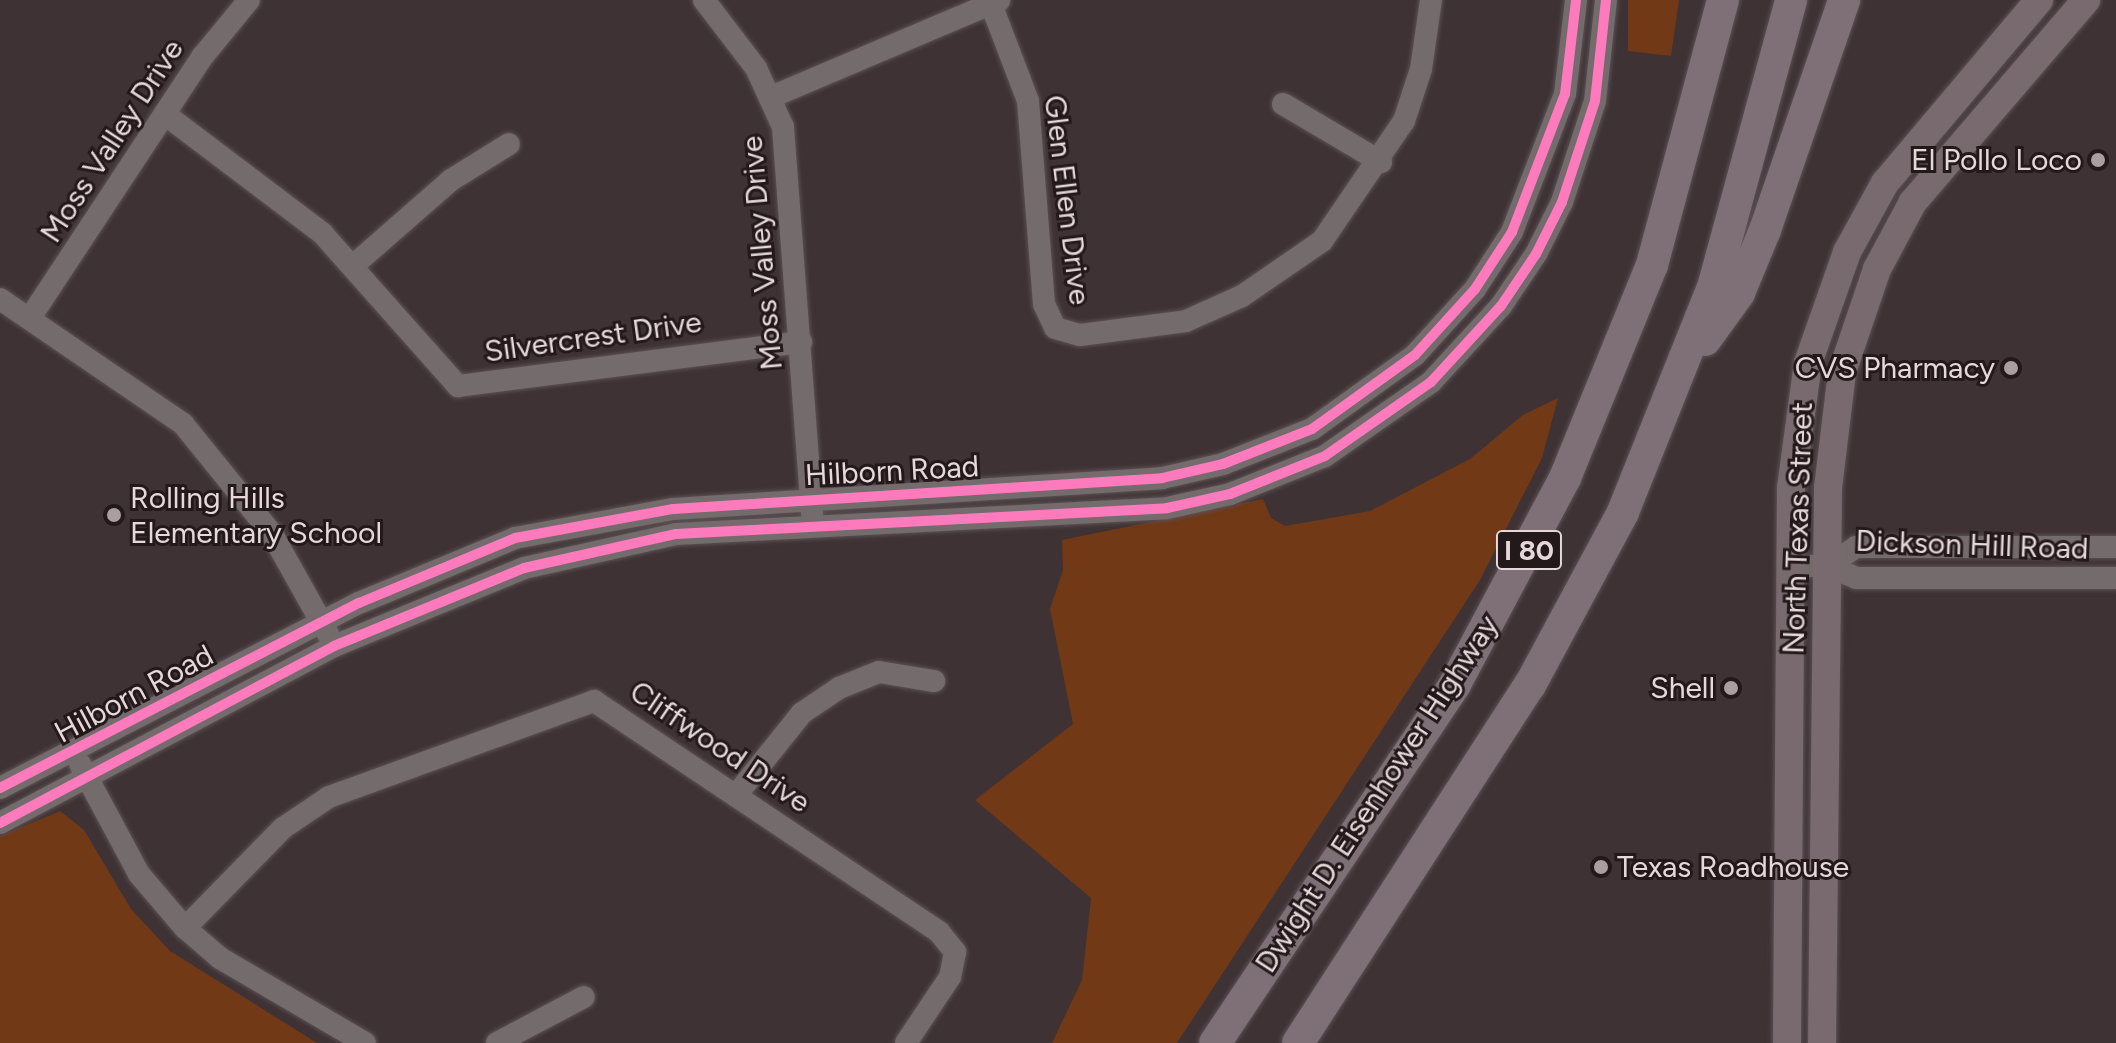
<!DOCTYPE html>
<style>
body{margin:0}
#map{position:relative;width:2116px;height:1043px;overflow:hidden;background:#3e3235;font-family:Figtree,sans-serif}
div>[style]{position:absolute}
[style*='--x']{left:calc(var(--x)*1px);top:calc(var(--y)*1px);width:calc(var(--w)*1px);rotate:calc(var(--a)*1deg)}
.green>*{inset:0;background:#713916}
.roads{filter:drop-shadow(0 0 2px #5b5053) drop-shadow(0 0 2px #5b5053)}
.minor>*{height:22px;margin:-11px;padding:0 11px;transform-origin:11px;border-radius:11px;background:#746b6d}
.major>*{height:28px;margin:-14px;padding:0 14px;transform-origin:14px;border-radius:14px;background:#796a70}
.highway>*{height:32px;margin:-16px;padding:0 16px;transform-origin:16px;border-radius:16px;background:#7f6f77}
.cycleway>*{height:10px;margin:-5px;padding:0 5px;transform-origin:5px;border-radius:5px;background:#fd7abc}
.dots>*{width:22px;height:22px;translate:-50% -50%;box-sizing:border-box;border:4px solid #23191b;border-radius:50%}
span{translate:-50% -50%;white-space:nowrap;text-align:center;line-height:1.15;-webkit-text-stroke:6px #23191b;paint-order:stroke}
.shield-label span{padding:2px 6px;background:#23191b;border:2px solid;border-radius:6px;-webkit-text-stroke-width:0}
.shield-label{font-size:28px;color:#e6d7db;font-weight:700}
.street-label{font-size:30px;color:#e6d7db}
.poi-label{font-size:30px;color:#e6d7db}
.right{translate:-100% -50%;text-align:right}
.left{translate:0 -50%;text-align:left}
</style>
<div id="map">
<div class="green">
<div style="clip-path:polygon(1628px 0,1679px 0,1671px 56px,1628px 51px)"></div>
<div style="clip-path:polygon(1558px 398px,1542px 458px,1480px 580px,1177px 1043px,1052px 1043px,1082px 980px,1091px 898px,975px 800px,1073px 724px,1050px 609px,1063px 570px,1062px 540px,1263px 499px,1271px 518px,1285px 526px,1370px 511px,1470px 459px,1523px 415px)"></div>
<div style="clip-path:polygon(60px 811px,84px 830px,131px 909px,170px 951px,317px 1043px,0 1043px,0 836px)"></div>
</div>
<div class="roads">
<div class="minor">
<div style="--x:704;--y:0;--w:86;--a:52.6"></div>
<div style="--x:756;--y:68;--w:65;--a:65.4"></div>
<div style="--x:783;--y:127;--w:388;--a:85.7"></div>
<div style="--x:991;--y:4;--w:104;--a:69.1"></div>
<div style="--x:1028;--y:101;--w:204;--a:85.5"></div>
<div style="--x:1044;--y:304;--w:26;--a:65"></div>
<div style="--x:1055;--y:328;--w:26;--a:16"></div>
<div style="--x:1080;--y:335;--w:107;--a:-7.5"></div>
<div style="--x:1186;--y:321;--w:61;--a:-24.1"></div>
<div style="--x:1242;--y:296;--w:97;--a:-34.5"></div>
<div style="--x:1322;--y:241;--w:145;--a:-55.7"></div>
<div style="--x:1404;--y:121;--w:55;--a:-71.9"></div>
<div style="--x:1421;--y:69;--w:70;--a:-81.8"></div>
<div style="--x:771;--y:97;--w:248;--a:-23"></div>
<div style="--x:1283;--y:104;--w:114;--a:30.6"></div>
<div style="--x:166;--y:115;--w:196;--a:37.1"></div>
<div style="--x:322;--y:233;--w:205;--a:48.4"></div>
<div style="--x:458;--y:386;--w:346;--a:-7.3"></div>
<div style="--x:355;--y:264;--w:128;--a:-41.2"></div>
<div style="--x:451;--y:180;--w:68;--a:-31.8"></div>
<div style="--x:0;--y:299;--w:222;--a:34.3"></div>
<div style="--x:183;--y:424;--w:141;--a:51"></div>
<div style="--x:272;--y:534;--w:115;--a:60.8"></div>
<div style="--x:30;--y:318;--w:314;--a:-56.6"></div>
<div style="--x:203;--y:56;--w:72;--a:-50.6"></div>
<div style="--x:1791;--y:566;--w:37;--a:0"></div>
<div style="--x:1828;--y:566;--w:30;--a:23"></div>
<div style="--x:1856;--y:578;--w:260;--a:0"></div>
<div style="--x:1828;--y:566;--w:34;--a:-34"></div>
<div style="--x:1856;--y:547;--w:260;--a:0"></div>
<div style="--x:80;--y:764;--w:125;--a:61.8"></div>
<div style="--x:139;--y:874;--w:71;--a:49.6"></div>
<div style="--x:185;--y:928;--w:46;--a:40.6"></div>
<div style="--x:220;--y:958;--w:168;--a:30.4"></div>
<div style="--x:0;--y:788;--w:404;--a:-27.3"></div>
<div style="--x:359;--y:603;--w:169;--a:-22.6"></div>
<div style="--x:515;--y:538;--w:161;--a:-10.4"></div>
<div style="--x:673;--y:509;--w:490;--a:-3.6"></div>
<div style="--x:1162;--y:478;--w:63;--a:-12.9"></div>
<div style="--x:1223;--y:464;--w:96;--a:-21.5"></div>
<div style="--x:1312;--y:429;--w:127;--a:-35.7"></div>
<div style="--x:1415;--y:355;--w:89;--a:-47.7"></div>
<div style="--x:1475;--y:289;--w:68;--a:-57"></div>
<div style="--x:1512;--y:232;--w:148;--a:-69"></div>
<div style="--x:1565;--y:94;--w:95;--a:-83.3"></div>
<div style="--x:737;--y:794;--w:104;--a:-51.3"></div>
<div style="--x:802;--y:713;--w:45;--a:-34"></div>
<div style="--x:839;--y:688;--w:43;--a:-21.8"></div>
<div style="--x:879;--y:672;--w:56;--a:9.3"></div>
<div style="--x:0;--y:823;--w:378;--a:-27.9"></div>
<div style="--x:334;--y:646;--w:205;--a:-22.3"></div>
<div style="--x:524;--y:568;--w:156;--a:-12.6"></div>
<div style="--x:676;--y:534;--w:492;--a:-3"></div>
<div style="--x:1167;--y:508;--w:65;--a:-12.5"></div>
<div style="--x:1230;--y:494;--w:102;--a:-21.8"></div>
<div style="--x:1325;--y:456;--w:129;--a:-34.9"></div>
<div style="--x:1431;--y:382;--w:103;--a:-47.4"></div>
<div style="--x:1501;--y:306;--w:63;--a:-56.1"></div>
<div style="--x:1536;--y:254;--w:58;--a:-63.4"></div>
<div style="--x:1562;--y:202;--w:106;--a:-71.9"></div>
<div style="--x:1595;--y:101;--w:102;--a:-83.8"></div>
<div style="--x:185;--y:928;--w:140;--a:-45.6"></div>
<div style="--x:283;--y:828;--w:55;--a:-34"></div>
<div style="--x:329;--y:797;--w:282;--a:-19.9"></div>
<div style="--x:594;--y:701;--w:415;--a:33.8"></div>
<div style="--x:939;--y:932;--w:26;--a:51"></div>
<div style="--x:955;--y:952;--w:25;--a:101"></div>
<div style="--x:950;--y:977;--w:79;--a:123.7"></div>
<div style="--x:497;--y:1043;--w:98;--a:-27.9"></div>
</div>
<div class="major">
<div style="--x:1787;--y:1043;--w:555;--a:-89.59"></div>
<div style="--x:1791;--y:488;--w:126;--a:-82.3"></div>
<div style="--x:1808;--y:363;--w:118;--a:-70.6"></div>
<div style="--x:1847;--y:252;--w:79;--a:-61.2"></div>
<div style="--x:1885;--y:183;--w:239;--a:-49.9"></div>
<div style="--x:1822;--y:1043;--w:555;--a:-89.38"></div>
<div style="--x:1828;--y:488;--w:117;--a:-83.1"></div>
<div style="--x:1842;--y:372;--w:109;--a:-71.2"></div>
<div style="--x:1877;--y:269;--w:76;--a:-61.8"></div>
<div style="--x:1913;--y:202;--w:266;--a:-49.4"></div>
</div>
<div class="highway">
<div style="--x:1705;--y:340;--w:58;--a:-54.1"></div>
<div style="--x:1739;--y:293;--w:68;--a:-67.6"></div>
<div style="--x:1765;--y:230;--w:243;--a:-71"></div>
<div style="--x:1215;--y:1043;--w:432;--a:-56.2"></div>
<div style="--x:1455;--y:684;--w:234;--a:-61.9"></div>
<div style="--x:1565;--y:478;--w:230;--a:-67.8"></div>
<div style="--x:1652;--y:265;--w:274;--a:-75"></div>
<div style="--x:1298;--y:1043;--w:427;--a:-57.1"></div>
<div style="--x:1530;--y:685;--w:196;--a:-61.7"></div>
<div style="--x:1623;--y:512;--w:245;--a:-68.2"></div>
<div style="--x:1714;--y:284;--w:294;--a:-74.8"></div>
</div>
</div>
<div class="cycleway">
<div style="--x:0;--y:788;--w:404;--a:-27.3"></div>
<div style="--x:359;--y:603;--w:169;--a:-22.6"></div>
<div style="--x:515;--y:538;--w:161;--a:-10.4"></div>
<div style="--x:673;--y:509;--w:490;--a:-3.6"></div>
<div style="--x:1162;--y:478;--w:63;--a:-12.9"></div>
<div style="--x:1223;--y:464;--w:96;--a:-21.5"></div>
<div style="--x:1312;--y:429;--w:127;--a:-35.7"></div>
<div style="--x:1415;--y:355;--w:89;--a:-47.7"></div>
<div style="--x:1475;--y:289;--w:68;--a:-57"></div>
<div style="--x:1512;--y:232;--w:148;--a:-69"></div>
<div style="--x:1565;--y:94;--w:95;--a:-83.3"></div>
<div style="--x:0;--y:823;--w:378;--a:-27.9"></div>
<div style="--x:334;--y:646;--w:205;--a:-22.3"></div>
<div style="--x:524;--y:568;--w:156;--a:-12.6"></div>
<div style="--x:676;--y:534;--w:492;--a:-3"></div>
<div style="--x:1167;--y:508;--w:65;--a:-12.5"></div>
<div style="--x:1230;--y:494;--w:102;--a:-21.8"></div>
<div style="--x:1325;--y:456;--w:129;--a:-34.9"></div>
<div style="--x:1431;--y:382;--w:103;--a:-47.4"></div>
<div style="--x:1501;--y:306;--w:63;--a:-56.1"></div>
<div style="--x:1536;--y:254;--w:58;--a:-63.4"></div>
<div style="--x:1562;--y:202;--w:106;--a:-71.9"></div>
<div style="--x:1595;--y:101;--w:102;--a:-83.8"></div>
</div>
<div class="dots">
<div style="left:2098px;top:160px;background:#ab9da1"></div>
<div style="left:2011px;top:368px;background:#ab9da1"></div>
<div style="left:114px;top:515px;background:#ab9da1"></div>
<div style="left:1731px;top:688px;background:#ab9da1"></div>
<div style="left:1601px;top:867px;background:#ab9da1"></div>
</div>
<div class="shield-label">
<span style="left:1529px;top:550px">I 80</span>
</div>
<div class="street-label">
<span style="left:112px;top:141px;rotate:-57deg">Moss Valley Drive</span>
<span style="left:1067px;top:200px;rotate:83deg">Glen Ellen Drive</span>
<span style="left:762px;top:253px;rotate:-95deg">Moss Valley Drive</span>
<span style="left:593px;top:337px;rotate:-8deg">Silvercrest Drive</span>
<span style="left:892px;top:471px;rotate:-3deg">Hilborn Road</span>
<span style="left:1798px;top:528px;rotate:-88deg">North Texas Street</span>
<span style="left:1972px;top:545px;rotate:2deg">Dickson Hill Road</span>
<span style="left:134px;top:694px;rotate:-28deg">Hilborn Road</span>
<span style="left:720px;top:747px;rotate:34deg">Cliffwood Drive</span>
<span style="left:1377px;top:794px;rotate:-57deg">Dwight D. Eisenhower Highway</span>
</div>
<div class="poi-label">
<span class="right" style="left:2082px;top:160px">El Pollo Loco</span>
<span class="right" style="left:1995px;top:368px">CVS Pharmacy</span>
<span class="left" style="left:130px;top:515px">Rolling Hills<br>Elementary School</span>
<span class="right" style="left:1715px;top:688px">Shell</span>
<span class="left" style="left:1617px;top:867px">Texas Roadhouse</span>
</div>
</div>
